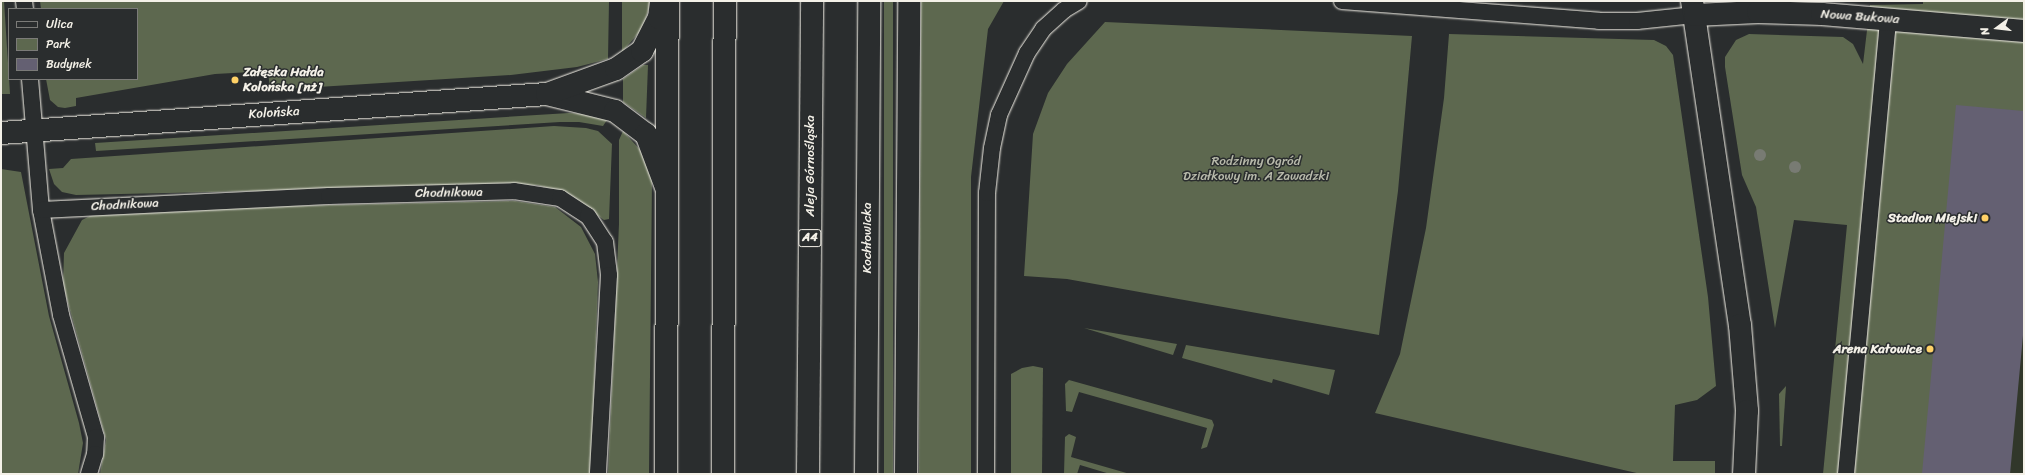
<!DOCTYPE html>
<meta charset="utf-8">
<style>
body{margin:0}
#map{position:relative;width:2025px;height:475px;overflow:hidden;background:#2a2d2e;font-family:Sriracha,sans-serif}
div>[style]{position:absolute}
[style*='--x']{left:calc(var(--x)*1px);top:calc(var(--y)*1px);width:calc(var(--w)*1px);rotate:calc(var(--a)*1deg)}
.green>*{inset:0;background:#5d684f;transform-origin:0 0}
.shadow>*{inset:0;background:#0007}
.building>*{inset:0;background:#646072}
.roads{filter:drop-shadow(0 0 1px #f4f1e8) drop-shadow(0 0 1px #f4f1e8)}
.service>*{height:16px;margin:-8px;padding:0 8px;transform-origin:8px;border-radius:8px;background:#2a2d2e}
.minor>*{height:22px;margin:-11px;padding:0 11px;transform-origin:11px;border-radius:11px;background:#2a2d2e}
.secondary>*{height:22px;margin:-11px;padding:0 11px;transform-origin:11px;border-radius:11px;background:#2a2d2e}
.motorway>*{height:22px;margin:-11px;padding:0 11px;transform-origin:11px;border-radius:11px;background:#2a2d2e}
.trees>*{width:12px;height:12px;margin:-6px;border-radius:50%;background:#787b73}
.dots>*{width:11px;height:11px;translate:-50% -50%;box-sizing:border-box;border:2px solid #2a2d2e;border-radius:50%}
span{translate:-50% -50%;white-space:nowrap;text-align:center;line-height:1.15;-webkit-text-stroke:3px #2a2d2e;paint-order:stroke}
.shield-label span{padding:1px 3px;background:#2a2d2e;border:1px solid;border-radius:3px;-webkit-text-stroke-width:0}
.shield-label{font-size:12px;color:#f4f1e8;font-weight:700}
.street-label{font-size:13px;color:#f4f1e8}
.poi-label{font-size:13px;color:#f4f1e8;font-weight:700}
.left{translate:0 -50%;text-align:left}
.right{translate:-100% -50%;text-align:right}
.park-label{font-size:13px;color:#b8baab}
.frame{position:absolute;inset:0;border:2px solid #f4f1e8;pointer-events:none}
.legend{position:absolute;left:8px;top:8px;width:130px;height:72px;box-sizing:border-box;background:#2a2d2e;border:1px solid #7b7b78;margin:0;padding:5px 7px;list-style:none;font-size:12px;color:#f4f1e8}
.legend li{display:flex;align-items:center;gap:8px;height:20px}
.legend b{width:20px;border:1px solid #7b7b78}
.north{position:absolute;left:1977px;top:8px;width:40px;height:40px;-webkit-text-stroke:3px #2a2d2e;paint-order:stroke;rotate:255deg;font-size:11px;font-weight:700;line-height:16px;text-align:center;color:#f4f1e8}
.north::after{content:'';display:block;margin:auto;width:14px;height:18px;background:#f4f1e8;clip-path:polygon(50% 0,100% 100%,50% 72%,0 100%)}
</style>
<div id="map">
<div class="green">
<div style="clip-path:polygon(1px 1px,4px 1px,10px 94px,1px 94px)"></div>
<div style="clip-path:polygon(40px 1px,609px 1px,608px 59px,577px 67px,511px 75px,270px 90px,268px 71px,215px 74px,76px 98px,76px 106px,65px 108px,58px 107px,50px 100px,46px 79px,137px 79px,137px 9px,41px 9px)"></div>
<div style="clip-path:polygon(622px 1px,651px 1px,643px 28px,622px 52px)"></div>
<div style="left:884px;top:1px;width:9px;height:473px"></div>
<div style="clip-path:polygon(921px 1px,1004px 1px,988px 29px,971px 177px,971px 474px,919px 474px)"></div>
<div style="clip-path:polygon(1923px 1px,2024px 2px,2024px 474px,1823px 474px,1847px 225px,1794px 220px,1775px 328px,1756px 207px,1742px 175px,1725px 67px,1725px 57px,1736px 40px,1749px 34px,1843px 37px,1853px 44px,1863px 64px,1870px 5px,1923px 4px)"></div>
<div style="clip-path:polygon(1105px 22px,1412px 36px,1398px 191px,1379px 335px,1067px 279px,1024px 276px,1033px 134px,1048px 93px,1067px 64px)"></div>
<div style="clip-path:polygon(1449px 34px,1654px 40px,1666px 46px,1673px 55px,1708px 297px,1716px 386px,1697px 400px,1675px 405px,1673px 461px,1715px 461px,1715px 474px,1641px 474px,1375px 413px,1400px 354px,1426px 228px,1444px 98px)"></div>
<div style="clip-path:polygon(643px 65px,648px 65px,646px 118px,623px 102px,623px 79px)"></div>
<div style="clip-path:polygon(569px 113px,587px 114px,607px 120px,603px 126px,579px 122px,560px 122px,96px 151px,95px 143px)"></div>
<div style="clip-path:polygon(554px 126px,586px 128px,598px 131px,612px 144px,609px 219px,604px 220px,569px 194px,537px 185px,76px 195px,62px 192px,54px 184px,49px 169px,63px 168px,71px 159px)"></div>
<div style="clip-path:polygon(623px 131px,642px 152px,652px 180px,649px 474px,608px 474px,619px 224px,619px 140px)"></div>
<div style="clip-path:polygon(1px 169px,21px 172px,49px 316px,79px 423px,83px 443px,78px 474px,1px 474px)"></div>
<div style="clip-path:polygon(515px 201px,555px 207px,581px 227px,595px 254px,598px 282px,591px 474px,100px 474px,106px 440px,63px 285px,64px 253px,82px 220px,102px 210px)"></div>
<div style="clip-path:polygon(1084px 328px,1177px 344px,1173px 355px)"></div>
<div style="clip-path:polygon(1186px 345px,1335px 370px,1329px 395px,1273px 379px,1272px 383px,1182px 358px)"></div>
<div style="clip-path:polygon(1033px 366px,1043px 368px,1042px 474px,1011px 474px,1011px 374px,1022px 368px)"></div>
<div style="clip-path:polygon(1069px 380px,1212px 420px,1214px 425px,1207px 447px,1201px 449px,1207px 428px,1079px 392px,1072px 412px,1066px 411px,1065px 384px)"></div>
<div style="clip-path:polygon(1786px 386px,1782px 446px,1780px 446px,1779px 394px)"></div>
<div style="clip-path:polygon(1069px 434px,1076px 437px,1071px 457px,1130px 474px,1110px 474px,1080px 465px,1077px 474px,1064px 474px,1065px 437px)"></div>
</div>
<div class="shadow">
<div style="clip-path:polygon(2024px 112px,2024px 474px,1923px 474px)"></div>
</div>
<div class="building">
<div style="clip-path:polygon(1956px 105px,2024px 111px,2024px 325px,2010px 474px,1922px 474px)"></div>
</div>
<div class="roads">
<div class="service">
<div style="--x:24;--y:1;--w:8;--a:83"></div>
<div style="--x:1342;--y:1;--w:258;--a:4.4"></div>
<div style="--x:1599;--y:21;--w:38;--a:0"></div>
<div style="--x:1637;--y:21;--w:58;--a:-5.9"></div>
<div style="--x:30;--y:79;--w:131;--a:85.2"></div>
<div style="--x:41;--y:210;--w:107;--a:79.2"></div>
<div style="--x:61;--y:315;--w:127;--a:74"></div>
<div style="--x:96;--y:437;--w:17;--a:93"></div>
<div style="--x:95;--y:454;--w:21;--a:107"></div>
<div style="--x:41;--y:210;--w:288;--a:-2.8"></div>
<div style="--x:329;--y:196;--w:185;--a:-1.5"></div>
<div style="--x:514;--y:191;--w:47;--a:8.7"></div>
<div style="--x:560;--y:198;--w:33;--a:33"></div>
<div style="--x:588;--y:216;--w:31;--a:57"></div>
<div style="--x:605;--y:242;--w:33;--a:83"></div>
<div style="--x:609;--y:275;--w:199;--a:93.2"></div>
<div style="--x:986;--y:474;--w:281;--a:-89.8"></div>
<div style="--x:987;--y:193;--w:45;--a:-83.7"></div>
<div style="--x:992;--y:148;--w:34;--a:-78"></div>
<div style="--x:999;--y:115;--w:68;--a:-65.7"></div>
<div style="--x:1027;--y:53;--w:29;--a:-56"></div>
<div style="--x:1043;--y:29;--w:28;--a:-42"></div>
<div style="--x:1064;--y:10;--w:17;--a:-31"></div>
<div style="--x:1846;--y:474;--w:457;--a:-84.7"></div>
</div>
<div class="minor">
<div style="--x:1692;--y:1;--w:328;--a:81.6"></div>
<div style="--x:1740;--y:325;--w:86;--a:85.3"></div>
<div style="--x:1747;--y:411;--w:63;--a:92.7"></div>
<div style="--x:1695;--y:15;--w:63;--a:-2.7"></div>
<div style="--x:1758;--y:12;--w:64;--a:1.8"></div>
<div style="--x:1822;--y:14;--w:203;--a:4.8"></div>
<div style="--x:547;--y:94;--w:70;--a:14"></div>
<div style="--x:615;--y:111;--w:39;--a:37"></div>
<div style="--x:646;--y:134;--w:60;--a:69.4"></div>
<div style="--x:1;--y:133;--w:547;--a:-4.09"></div>
<div style="--x:547;--y:94;--w:73;--a:-19.9"></div>
<div style="--x:616;--y:69;--w:32;--a:-35"></div>
<div style="--x:642;--y:51;--w:37;--a:-63"></div>
<div style="--x:659;--y:18;--w:17;--a:-83"></div>
<div style="--x:906;--y:474;--w:473;--a:-89.6"></div>
</div>
<div class="secondary">
<div style="--x:666;--y:474;--w:473;--a:-89.8"></div>
<div style="--x:866;--y:474;--w:473;--a:-89.6"></div>
</div>
<div class="motorway">
<div style="--x:723;--y:474;--w:473;--a:-89.8"></div>
<div style="--x:808;--y:474;--w:473;--a:-89.5"></div>
</div>
</div>
<div class="trees">
<div style="left:1760px;top:155px"></div>
<div style="left:1795px;top:167px"></div>
</div>
<div class="dots">
<div style="left:235px;top:80px;background:#ffd166"></div>
<div style="left:1985px;top:218px;background:#ffd166"></div>
<div style="left:1930px;top:349px;background:#ffd166"></div>
</div>
<div class="shield-label">
<span style="left:810px;top:238px">A4</span>
</div>
<div class="street-label">
<span style="left:1860px;top:17px;rotate:4deg">Nowa Bukowa</span>
<span style="left:274px;top:113px;rotate:-4deg">Kolońska</span>
<span style="left:810px;top:166px;rotate:-90deg">Aleja Górnośląska</span>
<span style="left:449px;top:193px;rotate:-1deg">Chodnikowa</span>
<span style="left:125px;top:205px;rotate:-3deg">Chodnikowa</span>
<span style="left:867px;top:238px;rotate:-90deg">Kochłowicka</span>
</div>
<div class="poi-label">
<span class="left" style="left:243px;top:80px">Załęska Hałda<br>Kolońska [nż]</span>
<span class="right" style="left:1977px;top:218px">Stadion Miejski</span>
<span class="right" style="left:1922px;top:349px">Arena Katowice</span>
</div>
<div class="park-label">
<span style="left:1256px;top:169px">Rodzinny Ogród<br>Działkowy im. A Zawadzki</span>
</div>
<div class="frame"></div>
<ul class="legend">
<li><b style="height:5px;background:#2a2d2e"></b>Ulica</li>
<li><b style="height:11px;background:#5d684f"></b>Park</li>
<li><b style="height:11px;background:#646072"></b>Budynek</li>
</ul>
<div class="north">N</div>
</div>
